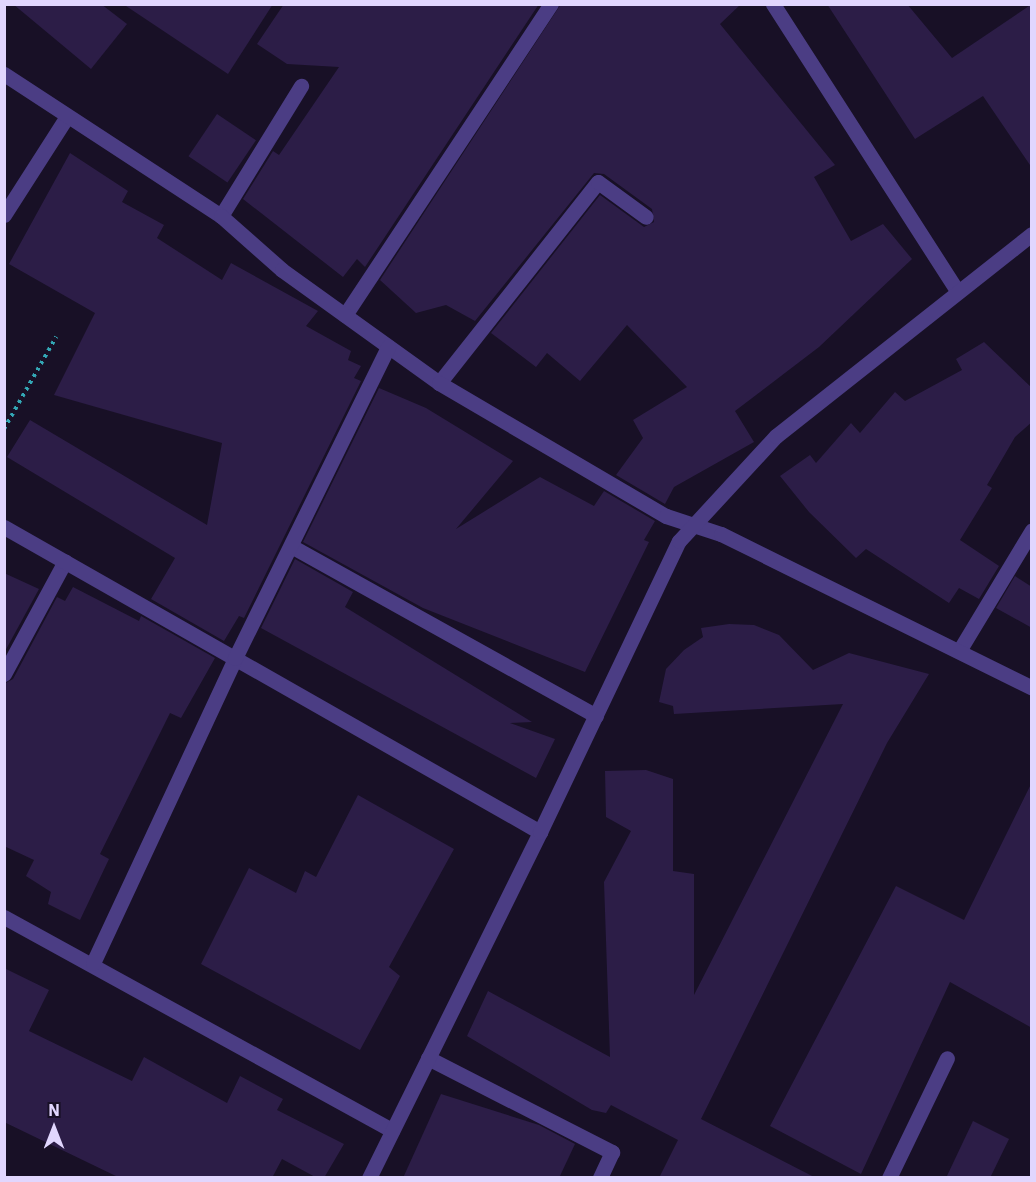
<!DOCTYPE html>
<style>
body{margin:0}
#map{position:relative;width:1036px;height:1182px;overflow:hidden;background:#181026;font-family:"IBM Plex Sans",sans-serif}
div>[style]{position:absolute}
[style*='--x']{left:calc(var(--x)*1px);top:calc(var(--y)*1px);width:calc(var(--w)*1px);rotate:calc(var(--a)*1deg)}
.building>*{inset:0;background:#2c1d47;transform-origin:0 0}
.path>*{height:4px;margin-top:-2px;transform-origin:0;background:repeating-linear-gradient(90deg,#33a7b5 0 3px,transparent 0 7.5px)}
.service>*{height:15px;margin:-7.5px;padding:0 7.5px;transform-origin:7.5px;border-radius:7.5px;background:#4b3d84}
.minor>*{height:15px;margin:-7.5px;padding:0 7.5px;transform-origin:7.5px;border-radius:7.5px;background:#4b3d84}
span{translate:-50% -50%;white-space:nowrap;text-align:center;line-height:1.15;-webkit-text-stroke:4.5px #181026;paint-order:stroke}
.frame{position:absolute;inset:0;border:6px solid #e1d6fe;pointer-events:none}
.north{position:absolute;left:24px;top:1098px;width:60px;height:60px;-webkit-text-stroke:4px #181026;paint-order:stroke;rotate:0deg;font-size:16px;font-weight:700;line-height:24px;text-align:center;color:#e1d6fe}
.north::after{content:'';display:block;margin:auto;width:21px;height:27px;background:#e1d6fe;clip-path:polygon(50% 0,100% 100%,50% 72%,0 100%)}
</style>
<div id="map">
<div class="building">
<div style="clip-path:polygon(13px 4px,101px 4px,127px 24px,91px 69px)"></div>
<div style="clip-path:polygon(123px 4px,273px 4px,228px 74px)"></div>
<div style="clip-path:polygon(284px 4px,539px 4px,365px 267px,357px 259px,343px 277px,243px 199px,273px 151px,279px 155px,339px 67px,287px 64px,257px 44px)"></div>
<div style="clip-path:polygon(561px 4px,741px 4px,720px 24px,835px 165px,814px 177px,851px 241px,883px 224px,912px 259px,819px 347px,735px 411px,754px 442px,674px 487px,665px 504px,616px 475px,643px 438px,633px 420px,687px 387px,627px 325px,580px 381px,547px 353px,536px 367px,491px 333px,600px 195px,644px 227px,654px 222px,652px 209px,604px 174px,594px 173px,475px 321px,446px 305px,416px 313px,380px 280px)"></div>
<div style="clip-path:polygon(827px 4px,907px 4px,952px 58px,1032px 4px,1032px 168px,983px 96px,915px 139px)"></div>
<div style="left:217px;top:114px;width:47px;height:51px;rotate:34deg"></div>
<div style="clip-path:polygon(70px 153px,128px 191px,122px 202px,164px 225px,157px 238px,222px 280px,231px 263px,318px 311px,306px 326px,351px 351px,348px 360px,361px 366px,354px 378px,361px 381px,244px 618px,239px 616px,224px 641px,151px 599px,175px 558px,7px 457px,30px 420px,207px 525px,222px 443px,54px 395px,95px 313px,9px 264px)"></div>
<div style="clip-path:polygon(984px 342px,1032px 388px,1032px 422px,1015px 437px,987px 485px,992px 488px,960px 540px,999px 566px,979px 599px,959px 588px,949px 603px,866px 549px,856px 558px,809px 512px,780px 476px,810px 455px,816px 463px,851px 423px,860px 433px,895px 392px,905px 401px,962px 370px,956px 359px)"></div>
<div style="clip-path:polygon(379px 388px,426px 408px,513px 461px,456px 529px,540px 477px,594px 506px,604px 491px,655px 521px,644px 540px,649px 542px,585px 672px,423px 608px,303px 542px)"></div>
<div style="clip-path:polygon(295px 559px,353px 592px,345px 607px,532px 722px,510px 723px,555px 739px,536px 778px,261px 628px)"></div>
<div style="clip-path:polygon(4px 573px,39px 589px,4px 653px)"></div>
<div style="clip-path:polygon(1015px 576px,1032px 587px,1032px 628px,996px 608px)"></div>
<div style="clip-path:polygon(73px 587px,139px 621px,141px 616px,215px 658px,181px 718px,170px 713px,100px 854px,109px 859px,80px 920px,48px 904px,51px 892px,26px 876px,34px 860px,4px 846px,4px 684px,13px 679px,57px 597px,65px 601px)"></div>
<div style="clip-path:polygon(729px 624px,754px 625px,779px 635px,813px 670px,849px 653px,929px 674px,887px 743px,701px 1119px,816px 1178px,659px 1178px,678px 1140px,611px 1105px,606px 1113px,592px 1110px,467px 1036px,488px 991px,610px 1057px,604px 882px,631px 831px,606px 817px,605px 771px,646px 770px,673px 779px,673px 871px,694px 874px,694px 995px,843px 704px,674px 714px,673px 706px,659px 702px,666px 669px,684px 650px,703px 637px,701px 628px)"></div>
<div style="clip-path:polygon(1032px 782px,1032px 1028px,950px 982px,861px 1174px,770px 1126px,896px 886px,964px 920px)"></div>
<div style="clip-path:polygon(358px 795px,454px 849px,389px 967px,400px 976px,360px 1050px,201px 964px,249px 868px,296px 893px,305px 871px,316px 877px)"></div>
<div style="clip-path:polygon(4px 968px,49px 990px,29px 1031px,132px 1081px,144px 1057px,227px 1103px,240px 1076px,283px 1099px,277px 1110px,344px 1144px,324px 1178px,317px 1178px,282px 1159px,272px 1178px,120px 1178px,4px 1122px)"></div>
<div style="clip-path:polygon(441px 1094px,539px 1125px,575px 1144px,559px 1178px,403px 1178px)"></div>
<div style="clip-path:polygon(973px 1121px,1009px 1139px,990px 1178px,946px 1178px)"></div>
</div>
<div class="path">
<div style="--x:4;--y:429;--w:106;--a:-60.5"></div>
</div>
<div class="service">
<div style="--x:773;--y:4;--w:342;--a:57.3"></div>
<div style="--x:4;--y:215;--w:115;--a:-57.4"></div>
<div style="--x:221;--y:216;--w:153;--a:-58.4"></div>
<div style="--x:345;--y:315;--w:373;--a:-56.5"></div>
<div style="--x:439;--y:383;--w:256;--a:-51.7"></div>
<div style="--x:598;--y:182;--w:59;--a:36.1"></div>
<div style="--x:291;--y:546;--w:349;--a:29.1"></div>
<div style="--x:959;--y:651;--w:141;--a:-58.9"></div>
<div style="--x:4;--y:674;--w:128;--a:-61.6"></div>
<div style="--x:428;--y:1058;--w:207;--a:27.1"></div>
<div style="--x:612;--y:1152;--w:29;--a:115"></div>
<div style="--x:889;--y:1178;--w:133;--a:-64.2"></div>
</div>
<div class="minor">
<div style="--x:4;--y:74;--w:259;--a:33.2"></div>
<div style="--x:221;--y:216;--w:81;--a:41.5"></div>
<div style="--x:282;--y:270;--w:193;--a:35.7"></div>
<div style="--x:439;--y:383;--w:263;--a:30.4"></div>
<div style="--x:666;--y:516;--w:58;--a:18.1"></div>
<div style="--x:721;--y:534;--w:347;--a:26.3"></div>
<div style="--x:4;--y:527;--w:617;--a:29.64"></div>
<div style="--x:4;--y:917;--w:443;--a:28.8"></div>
<div style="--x:93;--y:963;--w:336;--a:-65"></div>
<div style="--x:235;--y:658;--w:347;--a:-63.8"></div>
<div style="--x:369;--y:1178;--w:386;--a:-63.7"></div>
<div style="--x:540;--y:832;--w:322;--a:-64.5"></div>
<div style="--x:679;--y:541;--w:143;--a:-47.3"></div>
<div style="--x:776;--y:436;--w:326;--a:-38.3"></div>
</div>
<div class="frame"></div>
<div class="north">N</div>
</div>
